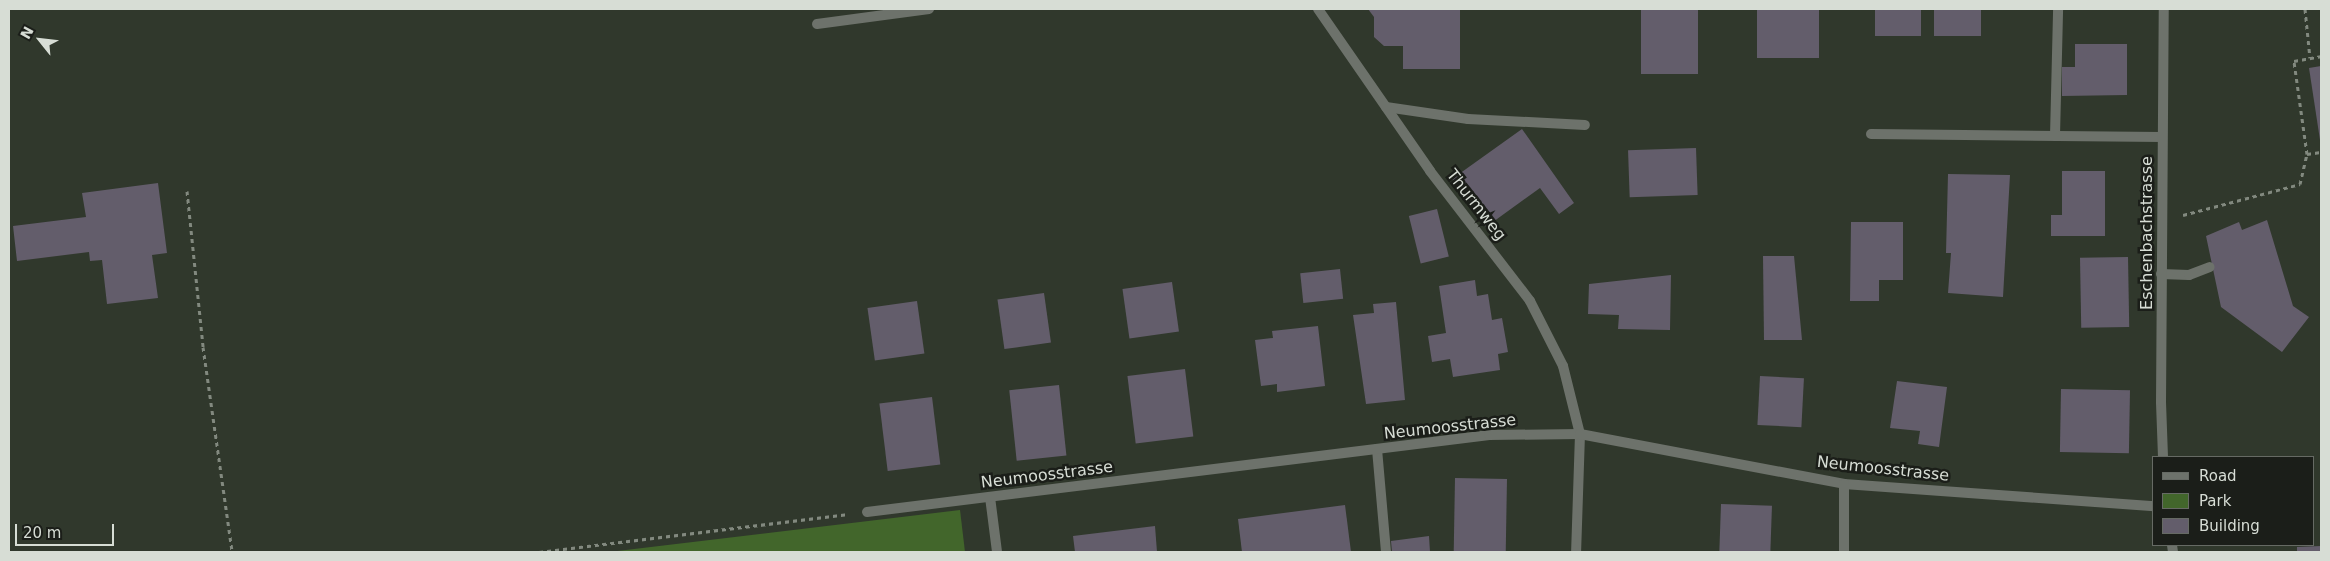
<!DOCTYPE html>
<style>
body{margin:0}
#map{position:relative;width:2330px;height:561px;overflow:hidden;background:#30382c;font-family:"DejaVu Sans",sans-serif}
div>[style]{position:absolute}
[style*='--x']{left:calc(var(--x)*1px);top:calc(var(--y)*1px);width:calc(var(--w)*1px);rotate:calc(var(--a)*1deg)}
.green>*{inset:0;background:#42662b}
.building>*{inset:0;background:#635d6b;transform-origin:0 0}
.path>*{height:3px;margin-top:-1.5px;transform-origin:0;background:repeating-linear-gradient(90deg,#82897f 0 4px,transparent 0 8px)}
.service>*{height:10px;margin:-5px;padding:0 5px;transform-origin:5px;border-radius:5px;background:#6d726b}
.minor>*{height:10px;margin:-5px;padding:0 5px;transform-origin:5px;border-radius:5px;background:#6d726b}
.tertiary>*{height:10px;margin:-5px;padding:0 5px;transform-origin:5px;border-radius:5px;background:#6d726b}
span{translate:-50% -50%;white-space:nowrap;text-align:center;line-height:1.15;-webkit-text-stroke:5px #1b1e19;paint-order:stroke}
.street-label{font-size:16px;color:#d7ddd5}
.frame{position:absolute;inset:0;border:10px solid #d7ddd5;pointer-events:none}
.legend{position:absolute;left:2152px;top:456px;width:162px;height:90px;box-sizing:border-box;background:#1b1e19;border:1px solid #666a64;margin:0;padding:6px 9px;list-style:none;font-size:15px;color:#d7ddd5}
.legend li{display:flex;align-items:center;gap:10px;height:25px}
.legend b{width:25px;border:1px solid #666a64}
.north{position:absolute;left:15px;top:15px;width:50px;height:50px;-webkit-text-stroke:4px #1b1e19;paint-order:stroke;rotate:299deg;font-size:14px;font-weight:700;line-height:20px;text-align:center;color:#d7ddd5}
.north::after{content:'';display:block;margin:auto;width:18px;height:22px;background:#d7ddd5;clip-path:polygon(50% 0,100% 100%,50% 72%,0 100%)}
.scale{position:absolute;left:15px;top:524px;width:99px;height:22px;box-sizing:border-box;border:2px solid #d7ddd5;border-top:0;padding-left:6px;font-size:15px;line-height:18px;white-space:nowrap;color:#d7ddd5;-webkit-text-stroke:4px #1b1e19;paint-order:stroke}
</style>
<div id="map">
<div class="green">
<div style="clip-path:polygon(960px 510px,965px 552px,609px 552px)"></div>
</div>
<div class="building">
<div style="clip-path:polygon(1368px 9px,1460px 9px,1460px 69px,1403px 69px,1403px 46px,1384px 46px,1374px 37px,1374px 17px)"></div>
<div style="left:1641px;top:9px;width:57px;height:65px"></div>
<div style="left:1757px;top:9px;width:62px;height:49px"></div>
<div style="left:1875px;top:9px;width:46px;height:27px"></div>
<div style="left:1934px;top:9px;width:47px;height:27px"></div>
<div style="clip-path:polygon(2075px 44px,2127px 44px,2127px 95px,2062px 96px,2062px 67px,2075px 67px)"></div>
<div style="clip-path:polygon(2321px 66px,2321px 140px,2320px 140px,2309px 68px)"></div>
<div style="clip-path:polygon(1522px 129px,1574px 203px,1559px 214px,1540px 188px,1486px 227px,1452px 179px)"></div>
<div style="left:1696px;top:148px;width:47px;height:68px;rotate:88deg"></div>
<div style="clip-path:polygon(2062px 171px,2105px 171px,2105px 236px,2051px 236px,2051px 215px,2062px 215px)"></div>
<div style="clip-path:polygon(1948px 174px,2010px 175px,2003px 297px,1948px 293px,1951px 253px,1946px 253px)"></div>
<div style="clip-path:polygon(158px 183px,167px 253px,152px 255px,158px 298px,107px 304px,102px 260px,90px 261px,89px 252px,17px 261px,13px 226px,86px 217px,82px 193px)"></div>
<div style="left:1437px;top:209px;width:49px;height:29px;rotate:76deg"></div>
<div style="clip-path:polygon(2267px 220px,2293px 306px,2309px 317px,2282px 352px,2221px 307px,2206px 236px,2239px 222px,2242px 230px)"></div>
<div style="clip-path:polygon(1851px 222px,1903px 222px,1903px 280px,1879px 280px,1879px 301px,1850px 301px)"></div>
<div style="clip-path:polygon(1763px 256px,1794px 256px,1802px 340px,1764px 340px)"></div>
<div style="left:2128px;top:257px;width:70px;height:48px;rotate:89deg"></div>
<div style="left:1340px;top:269px;width:30px;height:40px;rotate:84deg"></div>
<div style="clip-path:polygon(1671px 275px,1670px 330px,1618px 329px,1619px 315px,1588px 314px,1589px 284px)"></div>
<div style="clip-path:polygon(1475px 280px,1477px 296px,1488px 294px,1492px 320px,1502px 318px,1508px 352px,1498px 354px,1500px 370px,1453px 377px,1450px 359px,1432px 362px,1428px 336px,1446px 333px,1439px 286px)"></div>
<div style="left:1172px;top:282px;width:50px;height:50px;rotate:82deg"></div>
<div style="left:1044px;top:293px;width:50px;height:47px;rotate:82deg"></div>
<div style="left:917px;top:301px;width:53px;height:50px;rotate:82deg"></div>
<div style="clip-path:polygon(1396px 302px,1405px 400px,1366px 404px,1353px 315px,1374px 313px,1373px 304px)"></div>
<div style="clip-path:polygon(1318px 326px,1325px 386px,1277px 392px,1277px 384px,1261px 386px,1255px 340px,1273px 338px,1272px 331px)"></div>
<div style="left:1185px;top:369px;width:68px;height:58px;rotate:83deg"></div>
<div style="left:1760px;top:376px;width:44px;height:49px;rotate:3deg"></div>
<div style="clip-path:polygon(1897px 381px,1947px 387px,1939px 447px,1918px 444px,1920px 431px,1890px 428px)"></div>
<div style="left:1059px;top:385px;width:71px;height:50px;rotate:84deg"></div>
<div style="left:2061px;top:389px;width:69px;height:63px;rotate:1deg"></div>
<div style="left:932px;top:397px;width:68px;height:53px;rotate:83deg"></div>
<div style="left:1455px;top:478px;width:52px;height:74px;rotate:1deg"></div>
<div style="left:1721px;top:504px;width:51px;height:48px;rotate:2deg"></div>
<div style="clip-path:polygon(1345px 505px,1351px 552px,1242px 552px,1238px 519px)"></div>
<div style="clip-path:polygon(1155px 526px,1157px 552px,1075px 552px,1073px 536px)"></div>
<div style="clip-path:polygon(1429px 536px,1430px 552px,1392px 552px,1391px 541px)"></div>
<div style="clip-path:polygon(2321px 546px,2321px 552px,2297px 552px,2297px 547px)"></div>
</div>
<div class="path">
<div style="--x:2305;--y:9;--w:49;--a:84.2"></div>
<div style="--x:2307;--y:154;--w:14;--a:-8"></div>
<div style="--x:187;--y:191;--w:157;--a:84.1"></div>
<div style="--x:203;--y:347;--w:207;--a:81.9"></div>
<div style="--x:2183;--y:215;--w:121;--a:-14.8"></div>
<div style="--x:2300;--y:184;--w:31;--a:-77"></div>
<div style="--x:2307;--y:154;--w:94;--a:-98"></div>
<div style="--x:2294;--y:61;--w:27;--a:-10"></div>
<div style="--x:539;--y:552;--w:310;--a:-7"></div>
</div>
<div class="service">
<div style="--x:817;--y:24;--w:113;--a:-7.6"></div>
<div style="--x:1386;--y:107;--w:83;--a:8.3"></div>
<div style="--x:1468;--y:119;--w:117;--a:2.9"></div>
<div style="--x:2055;--y:136;--w:127;--a:-88.6"></div>
<div style="--x:2161;--y:274;--w:28;--a:2"></div>
<div style="--x:2189;--y:275;--w:22;--a:-21"></div>
<div style="--x:1377;--y:449;--w:103;--a:85"></div>
<div style="--x:990;--y:497;--w:55;--a:82.7"></div>
</div>
<div class="minor">
<div style="--x:1318;--y:9;--w:197;--a:55.3"></div>
<div style="--x:1430;--y:171;--w:164;--a:52.4"></div>
<div style="--x:1530;--y:301;--w:73;--a:63.1"></div>
<div style="--x:1563;--y:366;--w:70;--a:76"></div>
<div style="--x:1580;--y:434;--w:118;--a:91.9"></div>
<div style="--x:1871;--y:134;--w:291;--a:0.6"></div>
<div style="--x:867;--y:512;--w:627;--a:-7.06"></div>
<div style="--x:1489;--y:435;--w:91;--a:-0.6"></div>
<div style="--x:1580;--y:434;--w:269;--a:10.7"></div>
<div style="--x:1844;--y:484;--w:311;--a:4.1"></div>
<div style="--x:1844;--y:552;--w:68;--a:-90"></div>
</div>
<div class="tertiary">
<div style="--x:2163;--y:457;--w:55;--a:-92.1"></div>
<div style="--x:2161;--y:402;--w:393;--a:-89.6"></div>
<div style="--x:2172;--y:545;--w:7;--a:82"></div>
</div>
<div class="street-label">
<span style="left:1476px;top:205px;rotate:52deg">Thurmweg</span>
<span style="left:2147px;top:233px;rotate:-90deg">Eschenbachstrasse</span>
<span style="left:1450px;top:427px;rotate:-6deg">Neumoosstrasse</span>
<span style="left:1883px;top:469px;rotate:6deg">Neumoosstrasse</span>
<span style="left:1047px;top:475px;rotate:-7deg">Neumoosstrasse</span>
</div>
<div class="frame"></div>
<ul class="legend">
<li><b style="height:6px;background:#6d726b"></b>Road</li>
<li><b style="height:14px;background:#42662b"></b>Park</li>
<li><b style="height:14px;background:#635d6b"></b>Building</li>
</ul>
<div class="north">N</div>
<div class="scale">20 m</div>
</div>
